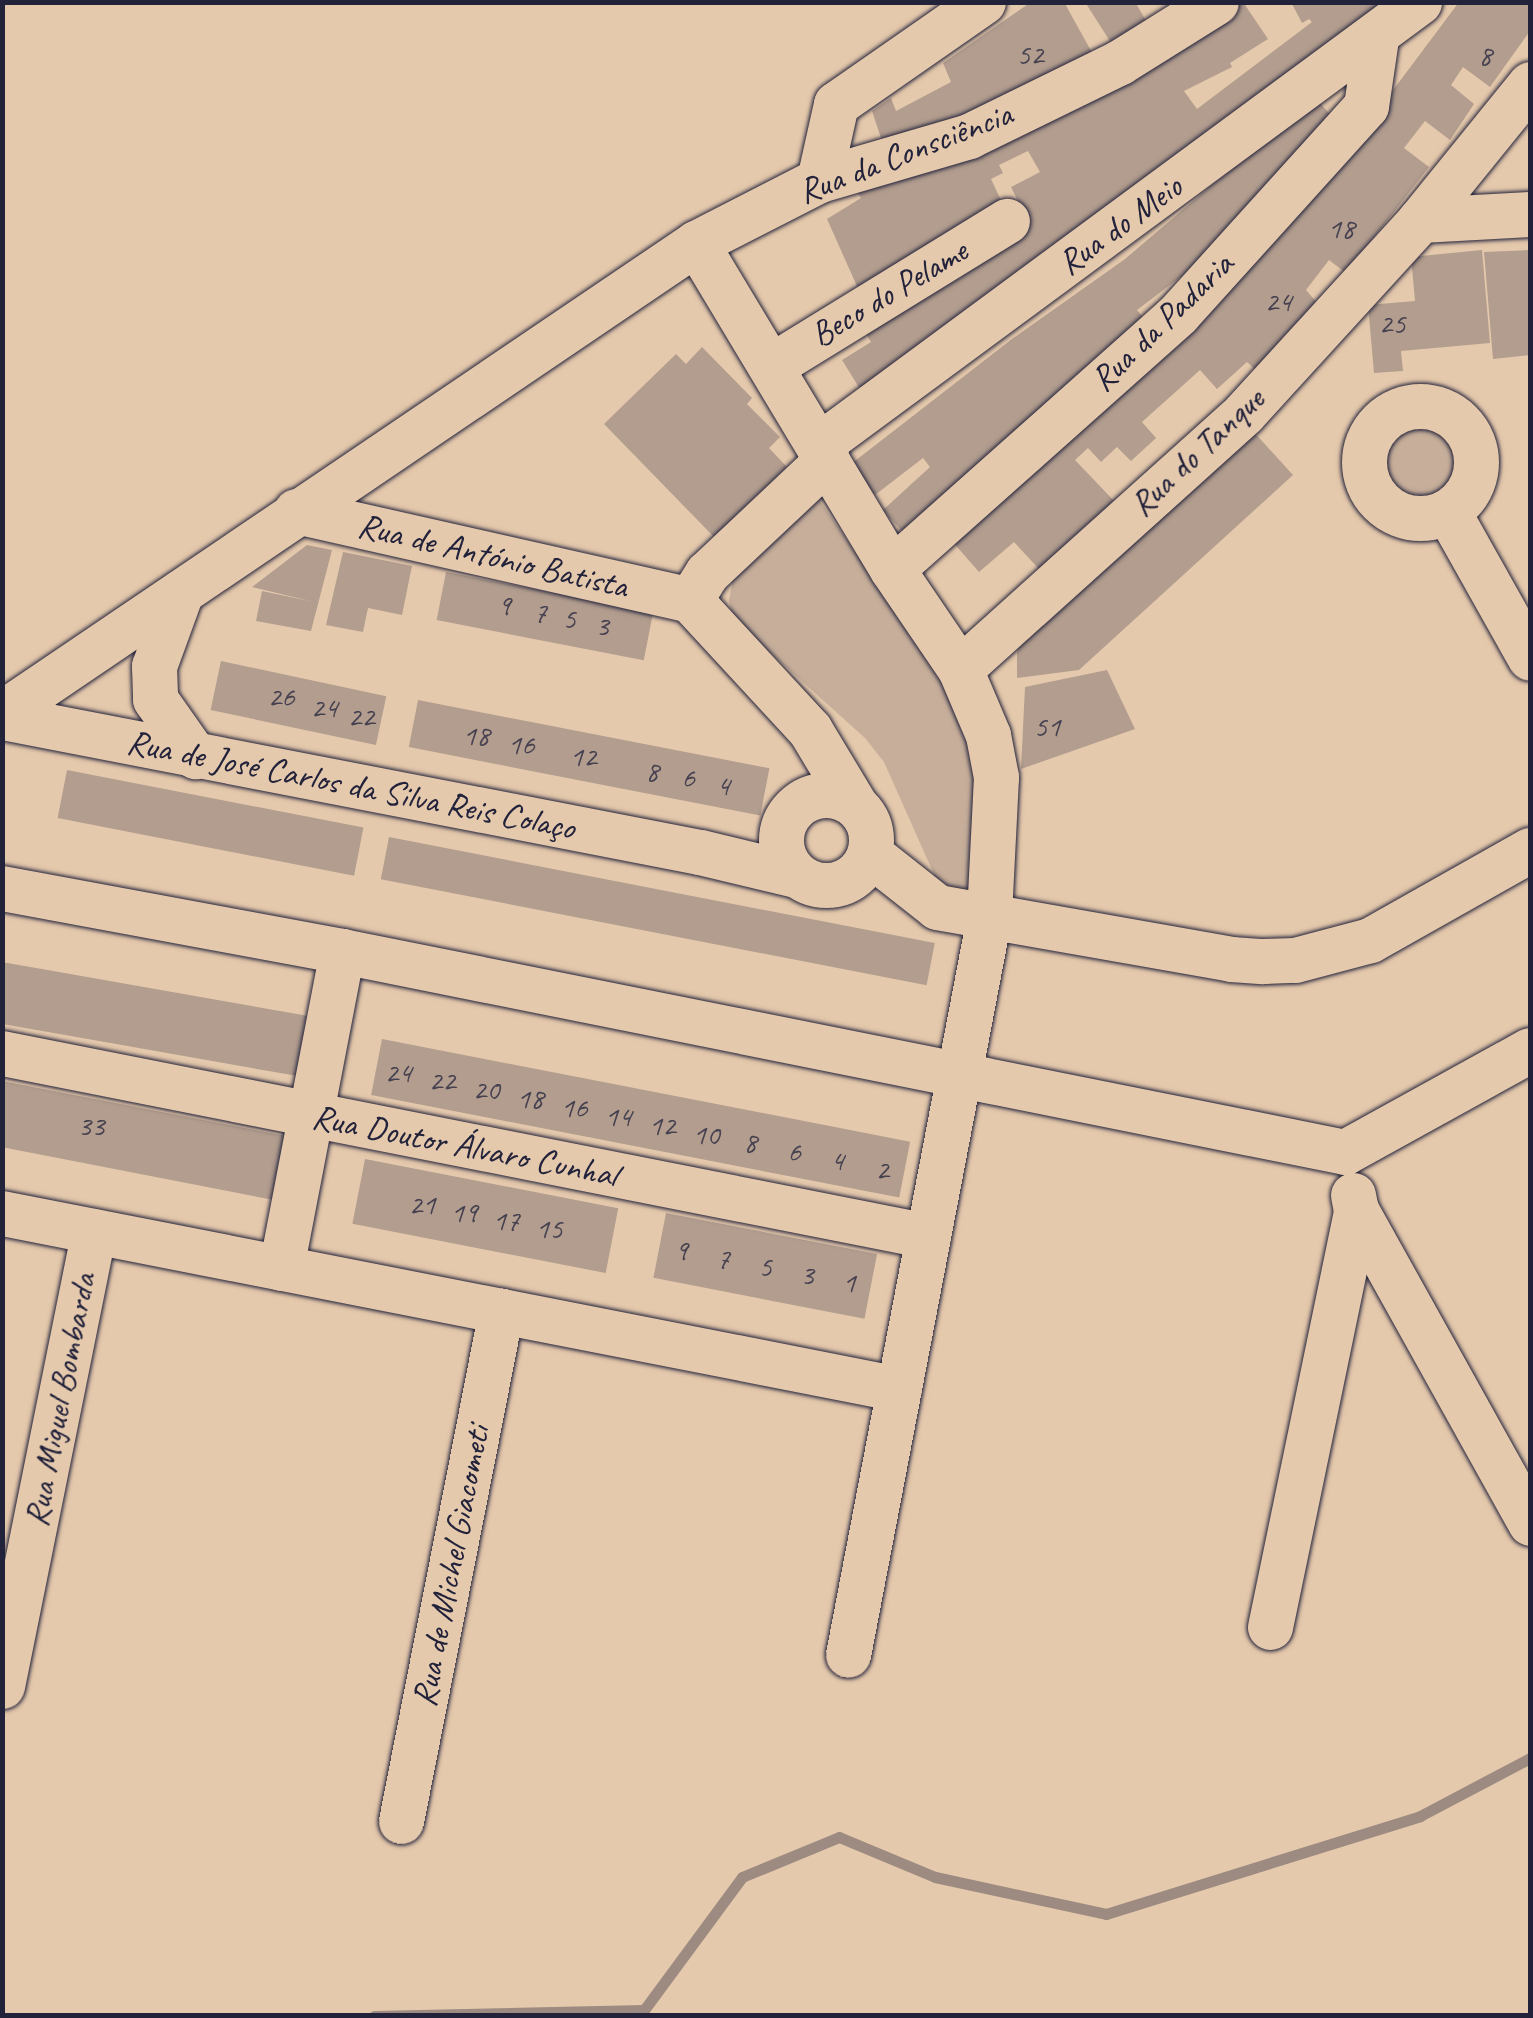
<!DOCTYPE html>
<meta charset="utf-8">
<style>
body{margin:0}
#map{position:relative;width:1533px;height:2018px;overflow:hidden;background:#e5c9ac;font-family:Caveat,sans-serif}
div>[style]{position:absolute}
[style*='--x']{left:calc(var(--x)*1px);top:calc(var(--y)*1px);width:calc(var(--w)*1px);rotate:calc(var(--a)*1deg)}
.green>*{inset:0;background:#c6ae9a}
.round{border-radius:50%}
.stream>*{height:11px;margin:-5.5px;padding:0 5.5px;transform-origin:5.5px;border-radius:5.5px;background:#9d8b82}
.building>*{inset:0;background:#b29d8e;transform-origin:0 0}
.roads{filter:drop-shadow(0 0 2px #22223b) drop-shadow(0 0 2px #22223b)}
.minor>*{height:45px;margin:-22.5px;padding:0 22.5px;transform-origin:22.5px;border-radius:22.5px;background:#e5c9ac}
.minor>.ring{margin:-22.5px;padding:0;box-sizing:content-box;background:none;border:45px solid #e5c9ac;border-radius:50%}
span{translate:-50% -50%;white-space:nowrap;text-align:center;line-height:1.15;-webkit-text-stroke:8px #e5c9ac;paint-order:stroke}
.number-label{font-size:30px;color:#464150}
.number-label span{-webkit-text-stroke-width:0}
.street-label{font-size:35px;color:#22223b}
.frame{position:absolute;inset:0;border:5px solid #22223b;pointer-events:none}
</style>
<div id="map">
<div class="green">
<div class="round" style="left:1387px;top:428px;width:68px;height:68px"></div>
<div style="clip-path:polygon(817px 497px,956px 697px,985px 774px,978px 885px,959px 890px,937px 881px,884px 762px,865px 738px,734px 620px,729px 601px,733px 578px)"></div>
</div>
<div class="stream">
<div style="--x:374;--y:2016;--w:270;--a:-1.3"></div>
<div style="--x:644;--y:2010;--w:165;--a:-53.6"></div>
<div style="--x:742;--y:1877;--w:105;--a:-22.4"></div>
<div style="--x:839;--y:1837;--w:104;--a:22.6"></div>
<div style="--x:935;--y:1877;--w:175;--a:12.2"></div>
<div style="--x:1106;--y:1914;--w:329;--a:-17.3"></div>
<div style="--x:1420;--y:1816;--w:124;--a:-27.8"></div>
</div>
<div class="building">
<div style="clip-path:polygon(1031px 2px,1064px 2px,1095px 58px,969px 123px,883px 144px,872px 111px,891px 98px,896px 111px,951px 82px,943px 63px)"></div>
<div style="clip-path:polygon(1085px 2px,1135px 2px,1148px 24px,1113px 46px)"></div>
<div style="clip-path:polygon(1243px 2px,1268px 39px,1230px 63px,1232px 67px,1184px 91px,1197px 109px,1312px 22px,1309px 19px,1302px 23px,1291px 2px,1398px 2px,860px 389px,842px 360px,871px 342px,857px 319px,1027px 219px,1011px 187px,1040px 172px,1028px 151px,999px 165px,1003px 173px,991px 179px,1007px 213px,860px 293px,827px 219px,861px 198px,855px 189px,1207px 25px)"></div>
<div style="clip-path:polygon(1459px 2px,1530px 2px,1530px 31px,1490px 87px,1463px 67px,1451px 85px,1474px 104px,1450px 140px,1425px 121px,1404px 148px,1429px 167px,1346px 273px,1329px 260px,1306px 290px,1318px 304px,1258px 372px,1247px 362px,1217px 389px,1200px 370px,1142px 422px,1156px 438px,1131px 461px,1117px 447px,1101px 462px,1088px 448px,1075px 460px,1115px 502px,1039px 569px,1014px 542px,979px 572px,951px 540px,1370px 121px)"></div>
<div style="clip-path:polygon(1319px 102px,1336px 121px,1203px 260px,1137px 310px,1146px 321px,908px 538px,883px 510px,930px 467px,923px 458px,875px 495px,851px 464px,1012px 339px,1125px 259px,1226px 173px)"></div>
<div style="clip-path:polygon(1482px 250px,1490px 343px,1401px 351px,1403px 371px,1374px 373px,1368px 305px,1415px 301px,1411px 257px)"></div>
<div style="clip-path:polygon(1530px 250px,1530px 355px,1493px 359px,1484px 252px)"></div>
<div style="clip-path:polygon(702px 347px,752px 398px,747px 404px,780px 437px,769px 448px,787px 467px,715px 538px,604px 424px,676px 354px,686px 364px)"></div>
<div style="clip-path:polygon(1251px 429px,1293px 475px,1079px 670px,1017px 678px,1017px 652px,1024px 637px)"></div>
<div style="clip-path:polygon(307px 545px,332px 550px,311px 631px,256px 621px,262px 591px,314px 602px,252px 587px)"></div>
<div style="clip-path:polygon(343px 552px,412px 566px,402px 615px,368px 608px,363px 632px,326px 625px)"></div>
<div style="left:446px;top:572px;width:211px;height:49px;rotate:11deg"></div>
<div style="left:221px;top:661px;width:169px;height:50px;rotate:12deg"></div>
<div style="clip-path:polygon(1107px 670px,1135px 729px,1021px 769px,1025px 687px)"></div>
<div style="left:418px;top:700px;width:358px;height:48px;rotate:11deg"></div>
<div style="left:67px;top:770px;width:302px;height:49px;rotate:11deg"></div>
<div style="left:389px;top:837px;width:556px;height:43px;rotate:11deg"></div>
<div style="left:2px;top:962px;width:317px;height:61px;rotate:10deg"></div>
<div style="left:382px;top:1039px;width:538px;height:57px;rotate:11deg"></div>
<div style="left:2px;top:1081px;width:295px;height:65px;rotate:11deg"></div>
<div style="left:365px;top:1159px;width:258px;height:66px;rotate:11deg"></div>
<div style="left:666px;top:1213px;width:215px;height:66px;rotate:11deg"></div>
</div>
<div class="roads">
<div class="minor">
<div style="--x:819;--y:180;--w:78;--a:-77.4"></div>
<div style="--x:836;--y:104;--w:179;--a:-34.8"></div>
<div style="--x:1420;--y:220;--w:110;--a:-3.1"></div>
<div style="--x:696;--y:243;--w:380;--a:59"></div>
<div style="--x:892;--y:569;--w:121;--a:55.8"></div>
<div style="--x:960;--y:669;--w:72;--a:67"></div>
<div style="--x:988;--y:735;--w:43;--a:79.2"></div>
<div style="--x:996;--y:777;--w:140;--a:92.9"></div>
<div style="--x:989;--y:917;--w:751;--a:100.82"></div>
<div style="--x:771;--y:366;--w:277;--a:-31.6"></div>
<div class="ring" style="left:1364px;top:406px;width:67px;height:67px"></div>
<div style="--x:819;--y:445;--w:746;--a:-36.44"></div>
<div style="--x:296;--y:511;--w:404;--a:12.7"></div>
<div style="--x:1448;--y:512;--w:167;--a:60.7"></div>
<div style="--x:892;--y:569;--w:383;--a:-41.7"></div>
<div style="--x:1178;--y:314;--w:280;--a:-47.9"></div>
<div style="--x:1366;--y:106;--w:69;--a:-81.6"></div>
<div style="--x:181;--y:592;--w:79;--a:110"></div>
<div style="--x:154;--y:666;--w:33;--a:88"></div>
<div style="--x:155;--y:699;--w:70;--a:54.9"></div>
<div style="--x:690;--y:600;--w:177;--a:47.3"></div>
<div style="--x:810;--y:730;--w:87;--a:59"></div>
<div style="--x:690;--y:600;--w:32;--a:-58"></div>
<div style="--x:707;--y:573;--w:165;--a:-43.3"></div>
<div style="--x:960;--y:669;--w:382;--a:-42"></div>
<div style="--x:1244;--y:413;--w:261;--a:-47.6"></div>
<div style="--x:1420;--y:220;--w:175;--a:-51"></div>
<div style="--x:2;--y:713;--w:838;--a:-34.11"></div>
<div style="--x:696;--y:243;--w:138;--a:-27.1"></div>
<div style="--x:819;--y:180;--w:156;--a:-16.3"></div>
<div style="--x:969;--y:136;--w:168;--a:-26.1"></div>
<div style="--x:1120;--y:62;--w:113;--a:-32"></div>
<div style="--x:2;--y:717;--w:711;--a:10.95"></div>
<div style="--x:700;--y:852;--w:99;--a:13.5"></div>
<div class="ring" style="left:781px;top:795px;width:45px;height:45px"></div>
<div style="--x:870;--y:854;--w:85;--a:38.3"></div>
<div style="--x:937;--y:907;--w:299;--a:10"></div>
<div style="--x:1231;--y:959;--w:32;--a:4"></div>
<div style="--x:1263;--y:961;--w:32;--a:-2"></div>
<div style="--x:1295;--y:960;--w:78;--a:-14.9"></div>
<div style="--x:1370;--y:940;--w:184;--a:-29.4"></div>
<div style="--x:2;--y:888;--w:346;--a:10.5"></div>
<div style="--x:342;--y:951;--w:1023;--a:11.33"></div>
<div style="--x:1345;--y:1152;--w:211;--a:-28.9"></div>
<div style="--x:2;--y:1053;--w:944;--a:11.18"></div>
<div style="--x:1353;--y:1195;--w:15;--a:79"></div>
<div style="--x:1356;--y:1210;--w:358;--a:60.9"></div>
<div style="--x:2;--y:1213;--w:914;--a:11.1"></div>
<div style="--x:281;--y:1268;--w:323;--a:-79.1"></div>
<div style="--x:1270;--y:1627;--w:426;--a:-78.3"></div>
<div style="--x:2;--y:1686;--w:464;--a:-78.6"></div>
<div style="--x:401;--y:1821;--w:520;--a:-78.91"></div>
</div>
</div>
<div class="number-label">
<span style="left:1030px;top:54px">52</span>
<span style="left:1485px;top:55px">8</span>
<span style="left:1341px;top:228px">18</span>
<span style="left:1278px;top:301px">24</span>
<span style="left:1392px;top:323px">25</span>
<span style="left:504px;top:605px">9</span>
<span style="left:540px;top:612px">7</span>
<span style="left:569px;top:618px">5</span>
<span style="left:602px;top:625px">3</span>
<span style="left:281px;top:696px">26</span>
<span style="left:324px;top:707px">24</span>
<span style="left:361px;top:716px">22</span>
<span style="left:1047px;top:726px">51</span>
<span style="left:476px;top:735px">18</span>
<span style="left:521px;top:744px">16</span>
<span style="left:583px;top:756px">12</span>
<span style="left:652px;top:771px">8</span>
<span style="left:688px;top:777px">6</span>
<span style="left:723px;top:785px">4</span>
<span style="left:398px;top:1072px">24</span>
<span style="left:442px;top:1080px">22</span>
<span style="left:486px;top:1089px">20</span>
<span style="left:530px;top:1098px">18</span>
<span style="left:574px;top:1107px">16</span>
<span style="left:618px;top:1116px">14</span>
<span style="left:91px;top:1125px">33</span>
<span style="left:662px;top:1125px">12</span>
<span style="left:706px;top:1134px">10</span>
<span style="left:750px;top:1142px">8</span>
<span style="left:794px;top:1151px">6</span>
<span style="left:837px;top:1160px">4</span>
<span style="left:882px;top:1169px">2</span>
<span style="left:422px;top:1204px">21</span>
<span style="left:464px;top:1212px">19</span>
<span style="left:506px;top:1220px">17</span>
<span style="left:549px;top:1228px">15</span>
<span style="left:681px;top:1250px">9</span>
<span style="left:723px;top:1258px">7</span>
<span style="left:765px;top:1266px">5</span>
<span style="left:807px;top:1274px">3</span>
<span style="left:849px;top:1282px">1</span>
</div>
<div class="street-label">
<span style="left:905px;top:153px;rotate:-21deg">Rua da Consciência</span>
<span style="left:1120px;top:225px;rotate:-36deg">Rua do Meio</span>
<span style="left:889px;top:293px;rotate:-31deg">Beco do Pelame</span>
<span style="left:1162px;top:322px;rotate:-44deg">Rua da Padaria</span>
<span style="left:1197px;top:452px;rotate:-43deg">Rua do Tanque</span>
<span style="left:493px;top:556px;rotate:13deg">Rua de António Batista</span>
<span style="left:351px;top:785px;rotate:11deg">Rua de José Carlos da Silva Reis Colaço</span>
<span style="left:465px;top:1146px;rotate:11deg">Rua Doutor Álvaro Cunhal</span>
<span style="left:60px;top:1400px;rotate:-79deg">Rua Miguel Bombarda</span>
<span style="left:451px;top:1566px;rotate:-79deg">Rua de Michel Giacometi</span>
</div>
<div class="frame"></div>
</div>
